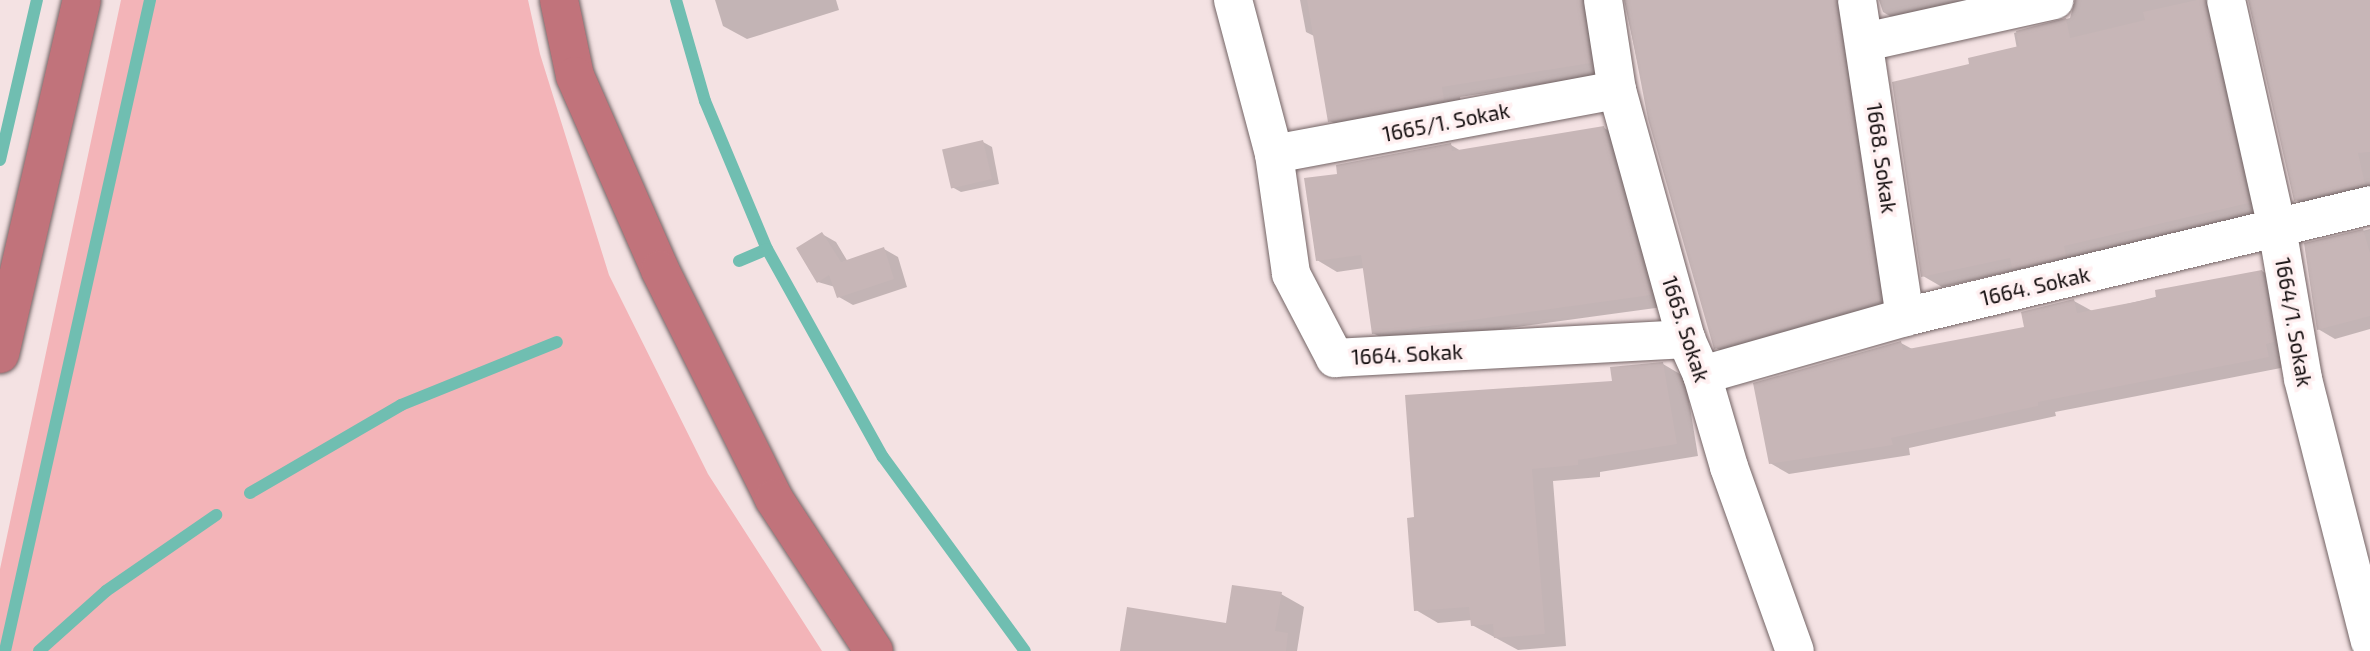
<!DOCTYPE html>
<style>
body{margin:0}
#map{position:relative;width:2370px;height:651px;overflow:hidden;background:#f4e2e3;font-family:"Exo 2",sans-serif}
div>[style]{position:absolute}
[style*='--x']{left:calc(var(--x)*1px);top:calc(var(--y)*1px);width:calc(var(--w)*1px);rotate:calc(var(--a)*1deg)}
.green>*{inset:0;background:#f3b4b8}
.shadow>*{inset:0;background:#0003}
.stream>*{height:12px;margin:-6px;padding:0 6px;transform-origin:6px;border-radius:6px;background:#70beb1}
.building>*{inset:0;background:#c7b6b7;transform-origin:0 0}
.roads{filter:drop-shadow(0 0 2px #736465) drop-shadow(0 0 2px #736465)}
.street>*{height:38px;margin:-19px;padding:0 19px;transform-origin:19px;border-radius:19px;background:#fff}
.highway>*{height:38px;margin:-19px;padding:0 19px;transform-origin:19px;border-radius:19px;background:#c1737b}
span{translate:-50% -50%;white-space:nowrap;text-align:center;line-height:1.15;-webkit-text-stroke:7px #fff0f1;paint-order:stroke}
.street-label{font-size:21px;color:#100a0b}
</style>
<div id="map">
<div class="green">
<div style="clip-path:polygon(121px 0,528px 0,540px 54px,609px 275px,708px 474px,822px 651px,0 651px,0 569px)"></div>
</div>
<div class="shadow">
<div style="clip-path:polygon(715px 0,836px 0,839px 10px,747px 39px,723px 26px)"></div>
<div style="clip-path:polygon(1300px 0,1605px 0,1609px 74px,1460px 97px,1462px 110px,1349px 132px,1330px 121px,1316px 37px,1306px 32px)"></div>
<div style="clip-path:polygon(1624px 0,1859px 0,1899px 312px,1735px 359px,1716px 348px,1650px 119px)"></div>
<div style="clip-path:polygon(1879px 0,2015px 0,1902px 23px,1883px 12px)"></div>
<div style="clip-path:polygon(2075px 0,2222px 0,2267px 214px,1942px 287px,1923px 276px,1972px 66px,2017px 49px,2014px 33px,2070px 18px)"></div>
<div style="clip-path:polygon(2250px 0,2370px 0,2370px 198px,2315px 211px,2296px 200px)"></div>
<div style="clip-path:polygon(1604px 128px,1624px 139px,1670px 306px,1393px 344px,1373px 333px,1364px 268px,1337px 272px,1317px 260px,1339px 175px,1451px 145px,1461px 151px)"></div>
<div style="clip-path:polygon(983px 142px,992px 147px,999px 184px,961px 192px,952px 187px)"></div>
<div style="clip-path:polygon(2370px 229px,2370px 329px,2335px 339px,2318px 329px,2306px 245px)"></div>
<div style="clip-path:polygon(822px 234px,836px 242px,848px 262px,884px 249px,898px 257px,907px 287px,853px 305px,839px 297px,835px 287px,818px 282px)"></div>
<div style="clip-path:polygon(2262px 271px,2280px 282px,2286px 367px,2055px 412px,2056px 416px,1909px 448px,1910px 455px,1789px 474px,1770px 463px,1901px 343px,1914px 350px,2026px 328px,2074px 301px,2094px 312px)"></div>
<div style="clip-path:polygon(1663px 364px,1685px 377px,1698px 456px,1600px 472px,1600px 477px,1553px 481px,1566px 646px,1518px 650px,1472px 625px,1472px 620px,1438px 623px,1416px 610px,1416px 519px,1614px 382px)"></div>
<div style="clip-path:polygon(1281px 594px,1304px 607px,1297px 651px,1122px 651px,1228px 625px)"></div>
</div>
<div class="stream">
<div style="--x:676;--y:0;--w:105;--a:74"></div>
<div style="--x:705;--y:101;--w:160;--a:67.3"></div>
<div style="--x:767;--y:249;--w:238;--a:60.9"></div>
<div style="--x:883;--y:457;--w:240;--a:53.8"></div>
<div style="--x:0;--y:160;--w:164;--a:-77"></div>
<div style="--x:739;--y:261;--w:30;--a:-23"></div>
<div style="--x:250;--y:493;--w:175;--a:-30.2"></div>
<div style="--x:401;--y:405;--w:168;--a:-22"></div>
<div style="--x:5;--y:651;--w:667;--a:-77.44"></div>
<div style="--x:39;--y:651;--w:90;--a:-41.8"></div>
<div style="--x:106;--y:591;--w:134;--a:-34.6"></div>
</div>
<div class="building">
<div style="clip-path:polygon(1307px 0,1582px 0,1591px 63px,1442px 87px,1444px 100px,1328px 122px)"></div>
<div style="clip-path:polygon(1625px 0,1836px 0,1880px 301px,1714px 349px,1648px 119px)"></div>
<div style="clip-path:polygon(2197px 0,2205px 0,2249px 203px,2064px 246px,2066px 256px,2012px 269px,2010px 258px,1921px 277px,1892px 82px,1969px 64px,1968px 58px,2019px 46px,2016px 31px,2066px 18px,2070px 38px,2145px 20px,2143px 12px)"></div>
<div style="clip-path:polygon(2248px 0,2370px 0,2370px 152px,2358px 153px,2365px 184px,2294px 201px)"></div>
<div style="clip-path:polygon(1604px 126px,1651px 295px,1372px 334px,1361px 255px,1316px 261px,1304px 178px,1337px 174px,1336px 165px,1451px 143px,1452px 151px)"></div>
<div style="left:983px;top:140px;width:40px;height:42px;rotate:77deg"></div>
<div style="clip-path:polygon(2363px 229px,2370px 253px,2370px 316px,2317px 330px,2304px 243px)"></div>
<div style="clip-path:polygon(822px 232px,841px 262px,884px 247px,894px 279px,837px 298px,829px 275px,817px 283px,796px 248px)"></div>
<div style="clip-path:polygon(2262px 270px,2274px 342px,2266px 344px,2269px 357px,2038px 402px,2038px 406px,1891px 438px,1893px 445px,1769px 464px,1753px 383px,1901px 341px,1903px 350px,2024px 327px,2021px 312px,2074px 299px,2077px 313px,2156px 298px,2155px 290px)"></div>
<div style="clip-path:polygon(1663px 362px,1677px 444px,1578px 460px,1578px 465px,1532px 469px,1545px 634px,1494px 638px,1493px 624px,1471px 626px,1469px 607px,1414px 611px,1407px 518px,1414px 517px,1405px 395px,1612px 381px,1610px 367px)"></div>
<div style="clip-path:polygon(1232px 585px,1282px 592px,1275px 631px,1288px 633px,1286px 651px,1120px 651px,1127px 607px,1226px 623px)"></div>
</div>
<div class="roads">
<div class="street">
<div style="--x:1233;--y:0;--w:159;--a:75.1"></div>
<div style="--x:1274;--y:154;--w:121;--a:81.9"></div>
<div style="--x:1291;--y:274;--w:95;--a:62.4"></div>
<div style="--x:1335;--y:358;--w:352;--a:-3.1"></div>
<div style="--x:1603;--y:0;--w:91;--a:81.2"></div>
<div style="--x:1617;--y:90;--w:258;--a:74.5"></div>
<div style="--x:1686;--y:339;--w:39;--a:66"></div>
<div style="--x:1702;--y:375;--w:96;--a:73.6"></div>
<div style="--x:1729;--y:467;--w:195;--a:70.3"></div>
<div style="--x:1857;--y:0;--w:321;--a:81.4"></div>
<div style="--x:2226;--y:0;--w:234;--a:77.4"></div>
<div style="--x:2277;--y:228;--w:153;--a:80.2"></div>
<div style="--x:2303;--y:379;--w:271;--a:75.7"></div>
<div style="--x:1865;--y:42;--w:194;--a:-12.5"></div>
<div style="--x:1274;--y:154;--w:349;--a:-10.6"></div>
<div style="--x:1702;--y:375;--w:211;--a:-15.9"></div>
<div style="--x:1905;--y:317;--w:478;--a:-13.5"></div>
</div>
<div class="highway">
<div style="--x:559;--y:0;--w:78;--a:78.1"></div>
<div style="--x:575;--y:76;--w:212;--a:66.3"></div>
<div style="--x:660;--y:270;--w:256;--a:63.5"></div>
<div style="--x:774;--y:499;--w:182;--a:56.7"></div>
<div style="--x:0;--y:354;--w:363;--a:-77"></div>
</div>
</div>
<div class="street-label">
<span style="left:1446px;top:122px;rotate:-11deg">1665/1. Sokak</span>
<span style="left:1882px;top:158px;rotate:82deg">1668. Sokak</span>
<span style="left:2035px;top:286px;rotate:-13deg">1664. Sokak</span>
<span style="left:2294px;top:322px;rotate:80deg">1664/1. Sokak</span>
<span style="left:1686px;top:329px;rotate:72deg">1665. Sokak</span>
<span style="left:1407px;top:354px;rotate:-3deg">1664. Sokak</span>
</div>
</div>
